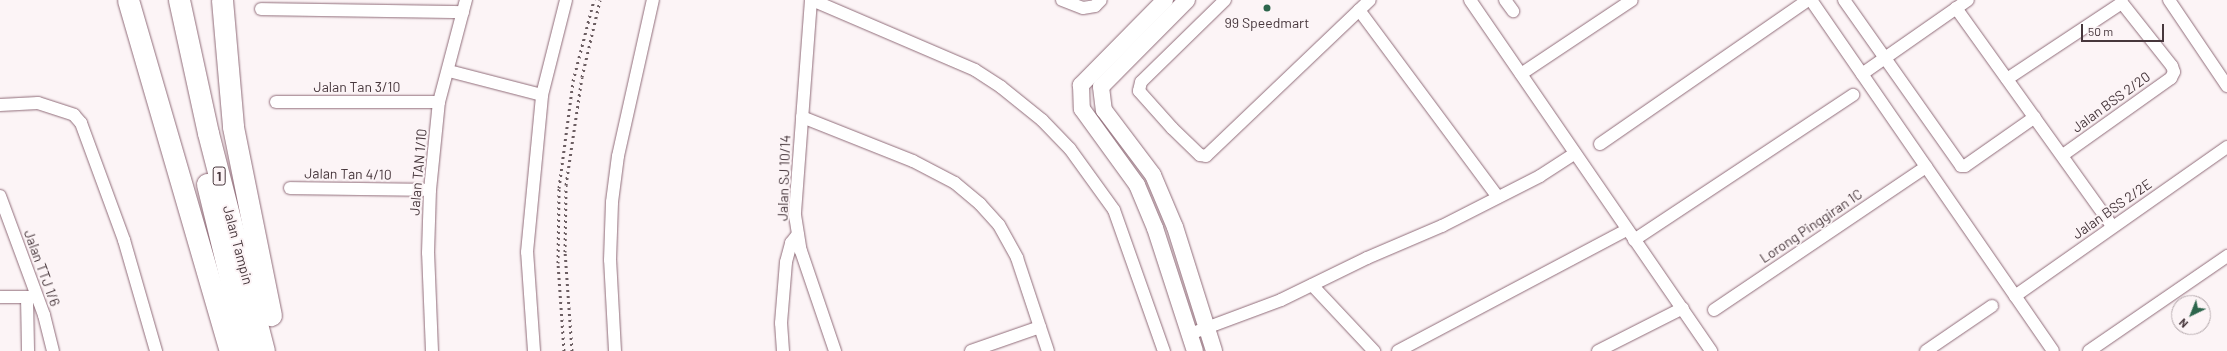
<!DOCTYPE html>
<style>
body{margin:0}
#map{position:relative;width:2227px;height:351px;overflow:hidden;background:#fcf4f6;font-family:Barlow,sans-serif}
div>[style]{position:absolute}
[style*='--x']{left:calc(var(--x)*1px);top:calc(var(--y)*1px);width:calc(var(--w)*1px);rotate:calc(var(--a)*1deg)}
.roads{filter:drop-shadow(0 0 1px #906c79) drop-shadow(0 0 1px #906c79)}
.street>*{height:12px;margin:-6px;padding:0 6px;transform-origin:6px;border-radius:6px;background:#fff}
.secondary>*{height:16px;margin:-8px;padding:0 8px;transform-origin:8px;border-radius:8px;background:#fff}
.highway>*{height:21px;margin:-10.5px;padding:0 10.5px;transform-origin:10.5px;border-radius:10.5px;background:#fff}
.rail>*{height:3px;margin-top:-1.5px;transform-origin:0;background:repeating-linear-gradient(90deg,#6c5e62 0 2px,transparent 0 6px)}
.dots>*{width:11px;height:11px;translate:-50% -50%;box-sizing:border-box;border:2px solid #fcf4f6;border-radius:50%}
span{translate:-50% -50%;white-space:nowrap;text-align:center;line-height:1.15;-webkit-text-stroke:4px #fcf4f6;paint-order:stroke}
.shield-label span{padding:1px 3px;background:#fcf4f6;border:1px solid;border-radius:3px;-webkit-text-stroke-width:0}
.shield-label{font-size:13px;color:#47373c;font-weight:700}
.poi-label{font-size:14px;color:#47373c}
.street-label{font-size:14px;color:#47373c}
.north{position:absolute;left:2171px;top:295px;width:40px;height:40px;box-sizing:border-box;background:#fcf4f6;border:1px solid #b4a8ac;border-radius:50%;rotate:223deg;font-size:11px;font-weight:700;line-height:16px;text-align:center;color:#47373c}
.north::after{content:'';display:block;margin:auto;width:14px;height:18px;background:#2d654c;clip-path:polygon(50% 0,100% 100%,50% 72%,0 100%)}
.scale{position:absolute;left:2081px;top:24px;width:83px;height:18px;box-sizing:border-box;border:2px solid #47373c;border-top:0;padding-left:5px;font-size:12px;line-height:14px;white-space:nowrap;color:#47373c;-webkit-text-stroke:3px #fcf4f6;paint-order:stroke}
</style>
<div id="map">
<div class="roads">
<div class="street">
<div style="--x:811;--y:0;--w:216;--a:94.3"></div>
<div style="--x:795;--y:215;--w:36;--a:81"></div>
<div style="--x:801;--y:251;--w:106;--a:71.2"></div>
<div style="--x:812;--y:0;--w:177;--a:23.2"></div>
<div style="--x:975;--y:70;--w:31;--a:33"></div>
<div style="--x:1001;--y:87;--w:53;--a:38.8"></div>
<div style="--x:1042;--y:120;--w:40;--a:46"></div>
<div style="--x:1070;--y:149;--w:75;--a:54.2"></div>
<div style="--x:1114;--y:210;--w:150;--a:70.5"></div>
<div style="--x:1062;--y:0;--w:22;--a:21"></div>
<div style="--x:1083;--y:8;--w:12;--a:-9"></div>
<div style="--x:1095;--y:6;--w:8;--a:-45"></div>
<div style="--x:1225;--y:0;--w:117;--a:135.7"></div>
<div style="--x:1141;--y:82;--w:9;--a:103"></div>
<div style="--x:1139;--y:91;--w:50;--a:48.3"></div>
<div style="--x:1172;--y:128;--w:39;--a:44"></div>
<div style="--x:1200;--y:155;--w:6;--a:9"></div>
<div style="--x:1206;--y:156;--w:226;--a:-43.6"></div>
<div style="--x:1470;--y:0;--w:426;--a:55.5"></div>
<div style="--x:1505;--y:0;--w:14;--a:54"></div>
<div style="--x:1811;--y:0;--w:426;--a:55.4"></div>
<div style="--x:1844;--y:0;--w:203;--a:54.8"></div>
<div style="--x:1961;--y:166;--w:4;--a:0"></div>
<div style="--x:1965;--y:166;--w:85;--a:-35"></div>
<div style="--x:2169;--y:0;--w:104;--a:56"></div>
<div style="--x:1956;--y:8;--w:269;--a:54.4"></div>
<div style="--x:261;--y:9;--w:202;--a:0.9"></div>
<div style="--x:1359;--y:10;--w:233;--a:53.4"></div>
<div style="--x:449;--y:71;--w:96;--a:14.5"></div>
<div style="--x:1521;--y:74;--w:133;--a:-33.7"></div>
<div style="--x:1862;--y:74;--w:129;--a:-34.9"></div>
<div style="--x:2007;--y:79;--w:138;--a:-33.5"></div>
<div style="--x:2122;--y:3;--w:80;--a:51.6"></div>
<div style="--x:2172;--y:66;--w:6;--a:72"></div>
<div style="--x:2174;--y:72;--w:7;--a:117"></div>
<div style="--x:2171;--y:78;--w:133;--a:144.5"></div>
<div style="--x:276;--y:102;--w:163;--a:0"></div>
<div style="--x:0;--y:105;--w:38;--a:-3"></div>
<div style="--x:38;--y:103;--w:38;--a:18"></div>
<div style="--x:74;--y:115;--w:11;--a:49"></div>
<div style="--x:81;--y:123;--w:125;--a:69.8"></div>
<div style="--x:124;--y:240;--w:116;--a:73.9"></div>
<div style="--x:802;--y:117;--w:119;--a:21.6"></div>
<div style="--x:913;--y:161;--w:47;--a:27.6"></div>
<div style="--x:955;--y:183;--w:33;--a:40"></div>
<div style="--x:980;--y:204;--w:28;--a:48"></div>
<div style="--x:999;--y:225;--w:38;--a:61"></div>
<div style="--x:1017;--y:258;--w:98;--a:71.6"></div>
<div style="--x:1600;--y:144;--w:253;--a:-34.7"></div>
<div style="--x:290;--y:188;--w:140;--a:0.8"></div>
<div style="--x:0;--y:196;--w:127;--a:69.7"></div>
<div style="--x:44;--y:315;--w:37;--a:76"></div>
<div style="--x:1634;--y:240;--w:263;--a:-33.5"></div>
<div style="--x:1312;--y:285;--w:91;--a:46.8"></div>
<div style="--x:2015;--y:296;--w:259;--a:-35.1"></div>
<div style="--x:0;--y:297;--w:35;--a:0"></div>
<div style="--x:27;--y:297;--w:54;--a:88.9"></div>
<div style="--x:1714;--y:310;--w:256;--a:-34"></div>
<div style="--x:1190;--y:334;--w:97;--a:-20.5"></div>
<div style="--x:1281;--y:300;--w:96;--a:-26"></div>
<div style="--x:1367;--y:258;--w:82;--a:-23.1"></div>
<div style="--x:1442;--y:226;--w:110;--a:-27"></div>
<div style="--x:1540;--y:176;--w:40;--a:-32.9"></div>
<div style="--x:432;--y:351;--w:98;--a:-92.3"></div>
<div style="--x:428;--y:253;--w:63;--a:-88.2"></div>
<div style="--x:430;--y:190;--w:88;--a:-84.2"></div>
<div style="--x:439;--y:102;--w:106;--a:-75.2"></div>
<div style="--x:534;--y:351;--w:99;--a:-94"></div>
<div style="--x:527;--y:252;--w:158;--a:-84.5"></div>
<div style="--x:542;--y:95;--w:98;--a:-75.8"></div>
<div style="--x:615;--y:351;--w:91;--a:-93.1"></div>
<div style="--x:610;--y:260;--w:58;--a:-88"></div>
<div style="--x:612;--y:202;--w:46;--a:-82.6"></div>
<div style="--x:618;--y:156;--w:160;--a:-77.4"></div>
<div style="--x:783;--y:351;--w:28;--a:-94"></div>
<div style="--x:781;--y:323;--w:61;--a:-85.3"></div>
<div style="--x:786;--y:262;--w:20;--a:-75"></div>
<div style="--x:791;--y:243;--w:11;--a:-52"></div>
<div style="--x:971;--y:351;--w:73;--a:-19.2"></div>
<div style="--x:1398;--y:351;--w:259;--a:-27.9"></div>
<div style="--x:1598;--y:351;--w:95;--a:-26.8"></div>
<div style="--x:1926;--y:351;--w:80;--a:-34.3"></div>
<div style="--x:2089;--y:351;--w:168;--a:-34.5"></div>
</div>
<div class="secondary">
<div style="--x:1165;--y:0;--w:120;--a:134.7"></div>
<div style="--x:1081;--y:85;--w:24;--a:88"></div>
<div style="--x:1082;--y:109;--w:94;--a:54.1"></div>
<div style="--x:1137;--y:185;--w:47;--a:67.3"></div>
<div style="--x:1155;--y:228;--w:129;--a:72"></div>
<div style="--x:1187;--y:0;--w:122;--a:134.7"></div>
<div style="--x:1101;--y:87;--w:23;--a:83"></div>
<div style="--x:1104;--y:110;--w:81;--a:53"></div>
<div style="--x:1153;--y:175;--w:56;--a:67.1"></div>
<div style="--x:1175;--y:227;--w:130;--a:72.5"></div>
</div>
<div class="highway">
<div style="--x:128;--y:0;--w:366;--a:73.8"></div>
<div style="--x:179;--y:0;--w:136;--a:77.7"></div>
<div style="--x:208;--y:133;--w:225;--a:75.6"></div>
<div style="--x:222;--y:0;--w:127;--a:85"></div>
<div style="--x:233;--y:127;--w:192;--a:78.6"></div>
<div style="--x:207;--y:184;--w:118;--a:76.3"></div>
<div style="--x:235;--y:299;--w:53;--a:79.1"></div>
</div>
</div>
<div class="rail">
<div style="--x:564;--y:351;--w:88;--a:-93.9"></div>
<div style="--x:558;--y:263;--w:75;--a:-89.2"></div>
<div style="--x:559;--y:188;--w:108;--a:-82.5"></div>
<div style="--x:573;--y:81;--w:84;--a:-75.5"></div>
<div style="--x:572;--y:351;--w:99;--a:-94"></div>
<div style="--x:565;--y:252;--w:67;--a:-89.1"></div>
<div style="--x:566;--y:185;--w:109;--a:-81.6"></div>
<div style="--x:582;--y:77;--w:79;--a:-76.8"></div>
</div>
<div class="dots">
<div style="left:1267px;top:8px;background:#2d654c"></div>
</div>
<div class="shield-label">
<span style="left:219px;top:176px">1</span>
</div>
<div class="poi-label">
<span style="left:1267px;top:23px">99 Speedmart</span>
</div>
<div class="street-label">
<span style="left:357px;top:87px">Jalan Tan 3/10</span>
<span style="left:2111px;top:102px;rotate:-36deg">Jalan BSS 2/20</span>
<span style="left:418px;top:172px;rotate:-85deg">Jalan TAN 1/10</span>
<span style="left:348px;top:174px;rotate:1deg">Jalan Tan 4/10</span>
<span style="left:784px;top:178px;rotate:-88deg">Jalan SJ 10/14</span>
<span style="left:2112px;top:209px;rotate:-35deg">Jalan BSS 2/2E</span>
<span style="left:1811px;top:226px;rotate:-34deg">Lorong Pinggiran 1C</span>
<span style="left:238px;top:245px;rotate:75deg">Jalan Tampin</span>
<span style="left:42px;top:268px;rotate:70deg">Jalan TTJ 1/6</span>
</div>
<div class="north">N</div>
<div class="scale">50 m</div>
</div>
